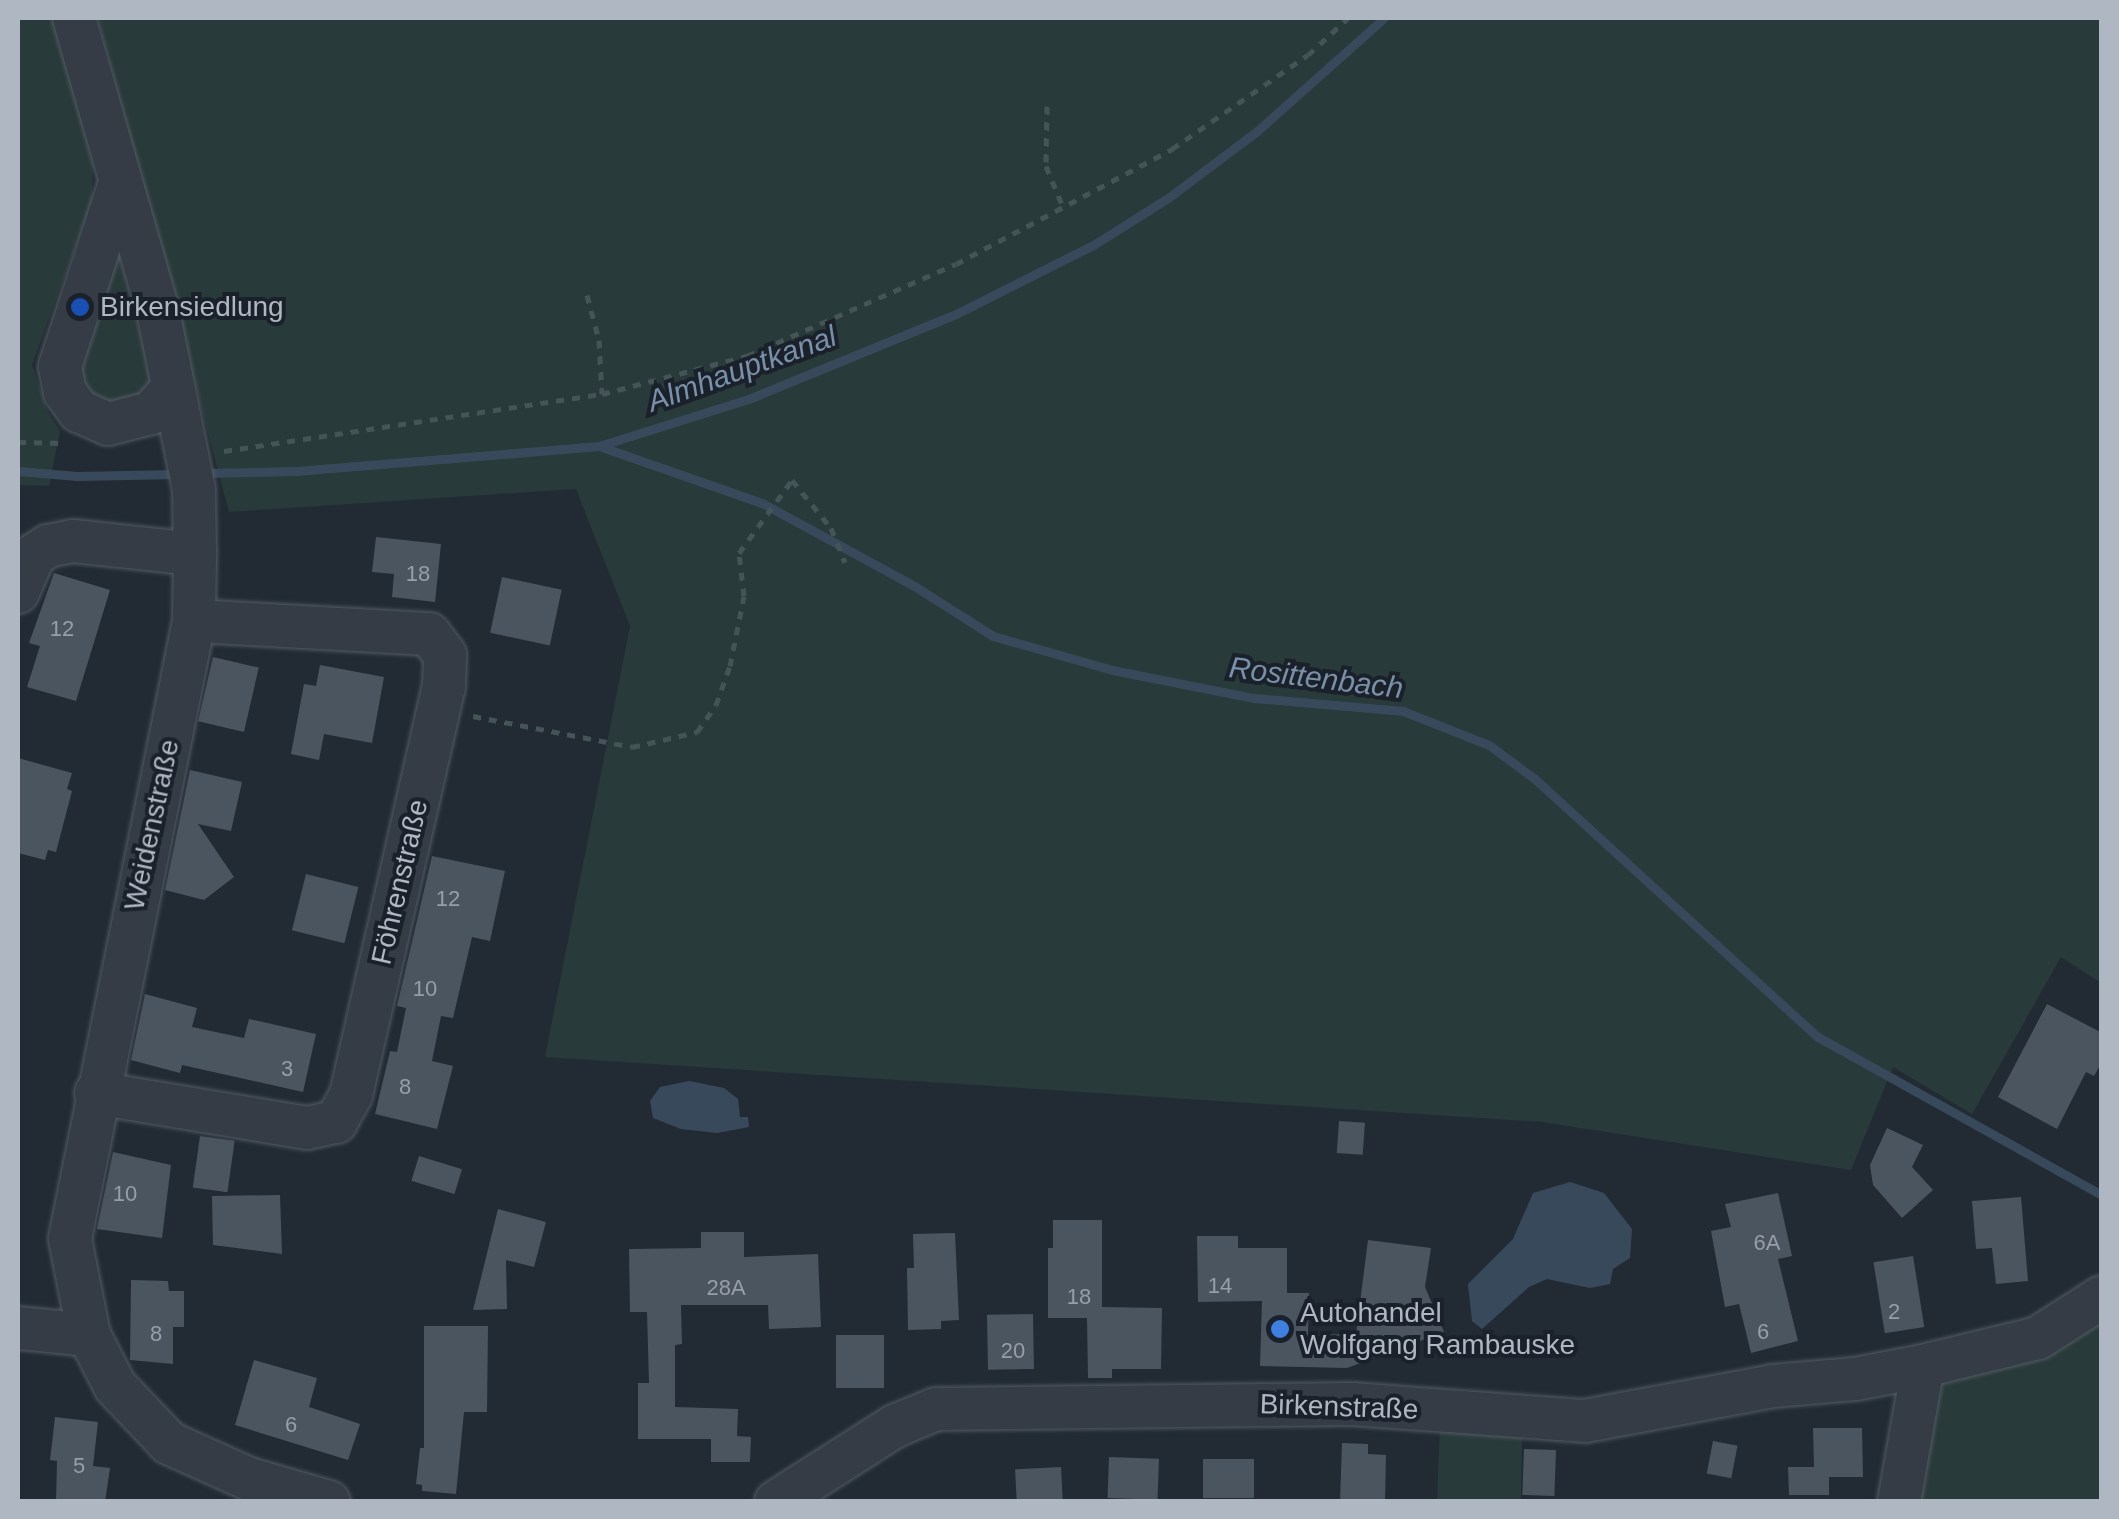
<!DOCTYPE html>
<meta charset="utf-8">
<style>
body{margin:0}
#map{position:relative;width:2119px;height:1519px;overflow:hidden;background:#222b34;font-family:Helvetica,sans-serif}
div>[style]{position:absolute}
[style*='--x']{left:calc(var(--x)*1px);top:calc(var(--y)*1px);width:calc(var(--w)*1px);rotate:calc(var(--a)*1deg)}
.green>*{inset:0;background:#283a39}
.water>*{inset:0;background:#39495c}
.stream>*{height:9px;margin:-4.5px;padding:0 4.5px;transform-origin:4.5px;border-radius:4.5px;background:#39495c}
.building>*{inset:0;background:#4a5560;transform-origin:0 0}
.path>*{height:5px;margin-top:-2.5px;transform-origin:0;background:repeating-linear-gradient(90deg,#455557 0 8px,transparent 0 16px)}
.roads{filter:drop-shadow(0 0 2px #525a63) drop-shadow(0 0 2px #525a63)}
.minor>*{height:42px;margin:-21px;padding:0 21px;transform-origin:21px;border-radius:21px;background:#353c45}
.dots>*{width:28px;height:28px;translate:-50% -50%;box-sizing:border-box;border:5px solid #1a212a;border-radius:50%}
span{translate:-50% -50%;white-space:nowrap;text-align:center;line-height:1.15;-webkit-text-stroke:8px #1a212a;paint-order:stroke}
.number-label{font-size:22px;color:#969eaa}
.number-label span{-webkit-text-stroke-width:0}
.poi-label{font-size:28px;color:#afb7c2}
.left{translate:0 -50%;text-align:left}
.street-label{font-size:28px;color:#afb7c2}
.water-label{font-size:30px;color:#7a8fa8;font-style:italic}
.frame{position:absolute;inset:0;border:20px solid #afb7c2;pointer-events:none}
</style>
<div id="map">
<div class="green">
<div style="clip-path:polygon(18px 18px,56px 18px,93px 160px,92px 201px,32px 365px,48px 412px,60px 431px,49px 486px,18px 485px)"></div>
<div style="clip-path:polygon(98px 18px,2101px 18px,2101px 983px,2061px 957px,1972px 1114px,1893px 1067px,1851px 1170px,1542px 1122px,545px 1057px,630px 626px,576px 489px,229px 512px)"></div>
<div style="clip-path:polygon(118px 250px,152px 375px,150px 387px,133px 403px,90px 401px,74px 361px)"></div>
<div style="clip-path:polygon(2101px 1277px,2101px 1501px,1894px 1502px,1910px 1402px)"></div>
<div style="clip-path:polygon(1440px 1423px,1522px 1436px,1521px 1501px,1437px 1502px)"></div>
</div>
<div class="water">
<div style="clip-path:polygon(689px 1081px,724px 1088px,738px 1099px,740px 1117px,748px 1117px,749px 1127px,717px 1133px,681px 1129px,653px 1118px,650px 1101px,660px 1087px)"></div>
<div style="clip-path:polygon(1570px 1182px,1604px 1193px,1632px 1229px,1630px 1258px,1613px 1269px,1610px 1284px,1590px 1288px,1547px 1279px,1529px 1287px,1482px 1329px,1472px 1321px,1468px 1284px,1513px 1239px,1533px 1193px)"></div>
</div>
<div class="stream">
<div style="--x:599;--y:446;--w:173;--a:19.3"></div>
<div style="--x:762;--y:503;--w:175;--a:28.6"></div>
<div style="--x:916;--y:587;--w:91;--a:32.5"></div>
<div style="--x:993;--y:636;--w:124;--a:15.9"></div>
<div style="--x:1112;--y:670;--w:145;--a:11.2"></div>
<div style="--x:1254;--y:698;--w:150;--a:5"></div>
<div style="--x:1403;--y:711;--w:92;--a:21.6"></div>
<div style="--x:1489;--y:745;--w:57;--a:36.5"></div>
<div style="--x:1535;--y:779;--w:383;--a:42.4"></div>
<div style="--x:1818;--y:1037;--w:325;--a:29.1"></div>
<div style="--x:18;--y:471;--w:59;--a:4.8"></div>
<div style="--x:77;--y:476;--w:100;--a:-1.1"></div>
<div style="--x:202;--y:473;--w:94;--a:-1.2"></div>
<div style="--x:296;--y:471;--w:304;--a:-4.7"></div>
<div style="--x:599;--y:446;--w:159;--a:-17.5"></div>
<div style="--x:751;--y:398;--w:222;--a:-22.3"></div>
<div style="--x:956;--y:314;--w:156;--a:-26.7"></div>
<div style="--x:1095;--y:244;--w:86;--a:-32.2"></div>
<div style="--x:1168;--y:198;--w:110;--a:-36.9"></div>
<div style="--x:1256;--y:132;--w:171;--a:-41.7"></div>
</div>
<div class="building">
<div style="clip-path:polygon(376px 537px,441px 544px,435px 602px,392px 597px,394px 574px,372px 572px)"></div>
<div style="clip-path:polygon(54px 573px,110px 590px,76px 701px,27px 687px,40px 646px,29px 643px)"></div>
<div style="left:502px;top:577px;width:61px;height:57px;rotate:12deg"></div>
<div style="left:213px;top:657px;width:47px;height:66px;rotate:13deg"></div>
<div style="clip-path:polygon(320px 665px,384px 677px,372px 743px,324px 734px,319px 760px,291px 754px,304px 684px,316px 686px)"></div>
<div style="clip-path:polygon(18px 758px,72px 773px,67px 789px,72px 791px,56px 852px,48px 850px,45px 860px,18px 853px)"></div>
<div style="clip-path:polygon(190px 770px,242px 782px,231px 831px,198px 824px,234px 877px,204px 900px,165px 890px)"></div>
<div style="clip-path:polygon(432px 856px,505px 871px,490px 941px,472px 937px,453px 1018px,441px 1016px,432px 1061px,453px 1066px,437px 1129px,375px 1114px,390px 1051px,397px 1052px,406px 1008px,397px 1006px)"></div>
<div style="left:306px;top:874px;width:54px;height:58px;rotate:14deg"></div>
<div style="clip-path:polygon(145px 994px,197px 1008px,192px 1027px,244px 1038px,249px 1019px,316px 1034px,303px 1092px,182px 1065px,180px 1073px,131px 1060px)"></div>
<div style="clip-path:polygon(2047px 1004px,2102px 1033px,2102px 1062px,2094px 1076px,2086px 1072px,2057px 1129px,1998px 1097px)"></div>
<div style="left:1339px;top:1121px;width:26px;height:32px;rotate:4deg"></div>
<div style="clip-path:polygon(1887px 1128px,1923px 1145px,1912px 1167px,1933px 1190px,1902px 1218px,1873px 1185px,1870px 1165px)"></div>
<div style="left:200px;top:1136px;width:35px;height:52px;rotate:8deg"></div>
<div style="clip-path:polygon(113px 1152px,171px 1165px,162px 1238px,97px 1229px)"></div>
<div style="left:419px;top:1156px;width:45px;height:26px;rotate:17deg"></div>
<div style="clip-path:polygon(1778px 1193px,1792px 1256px,1778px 1259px,1798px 1341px,1751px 1353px,1739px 1304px,1725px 1307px,1711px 1231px,1731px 1227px,1725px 1204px)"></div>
<div style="clip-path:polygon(280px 1195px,282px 1254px,213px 1245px,212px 1196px)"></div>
<div style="clip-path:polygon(2021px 1197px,2028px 1281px,1996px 1284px,1992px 1248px,1976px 1249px,1972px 1201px)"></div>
<div style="clip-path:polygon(498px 1209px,546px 1222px,534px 1267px,506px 1260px,507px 1309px,473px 1310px)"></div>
<div style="clip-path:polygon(1053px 1220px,1102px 1220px,1102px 1307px,1162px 1308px,1161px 1369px,1112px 1369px,1112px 1378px,1088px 1378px,1087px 1318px,1048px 1318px,1048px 1248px,1053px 1248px)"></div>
<div style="clip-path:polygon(701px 1232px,744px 1232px,744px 1257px,818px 1254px,821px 1327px,769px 1329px,768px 1305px,681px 1305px,682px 1344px,675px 1345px,675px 1407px,738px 1409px,737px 1436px,751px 1437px,750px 1462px,711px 1462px,711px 1439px,638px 1439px,638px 1383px,649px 1383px,647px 1312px,630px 1312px,629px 1249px,701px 1248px)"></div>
<div style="clip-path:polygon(955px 1233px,959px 1320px,941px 1321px,941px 1329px,908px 1330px,907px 1268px,914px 1268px,913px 1234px)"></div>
<div style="clip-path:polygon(1197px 1236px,1238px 1236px,1238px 1248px,1287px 1248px,1287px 1293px,1309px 1293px,1308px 1335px,1356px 1334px,1368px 1240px,1431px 1248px,1425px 1287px,1444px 1332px,1347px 1368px,1260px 1366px,1262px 1301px,1198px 1302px)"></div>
<div style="left:1913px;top:1256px;width:72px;height:40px;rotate:81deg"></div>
<div style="clip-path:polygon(131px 1280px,168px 1281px,169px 1291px,184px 1291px,184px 1327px,173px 1327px,173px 1364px,130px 1360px)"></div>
<div style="left:1033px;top:1314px;width:55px;height:46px;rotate:89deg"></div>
<div style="clip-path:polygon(424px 1326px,488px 1326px,487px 1412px,464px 1412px,456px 1494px,422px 1491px,422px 1485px,416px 1484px,420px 1448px,424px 1448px)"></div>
<div style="left:836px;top:1335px;width:48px;height:53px"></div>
<div style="clip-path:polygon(254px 1360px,317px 1378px,309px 1407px,360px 1424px,348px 1460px,235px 1425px)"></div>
<div style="clip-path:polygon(55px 1417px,98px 1422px,93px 1466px,110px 1468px,105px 1502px,56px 1502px,57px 1461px,50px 1460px)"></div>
<div style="clip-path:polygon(1813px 1428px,1862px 1428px,1863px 1477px,1829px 1477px,1829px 1495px,1789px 1495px,1788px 1467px,1814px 1467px)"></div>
<div style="left:1713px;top:1441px;width:25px;height:33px;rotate:11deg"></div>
<div style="clip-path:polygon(1342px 1443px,1368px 1444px,1368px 1454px,1386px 1455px,1385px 1502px,1340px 1502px)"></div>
<div style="left:1524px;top:1449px;width:32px;height:46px;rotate:2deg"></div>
<div style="left:1109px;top:1457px;width:50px;height:41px;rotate:2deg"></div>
<div style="left:1203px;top:1459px;width:51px;height:39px"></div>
<div style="left:1061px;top:1467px;width:35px;height:46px;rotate:87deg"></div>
</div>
<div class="path">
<div style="--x:1047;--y:106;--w:60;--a:91"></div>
<div style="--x:1046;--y:166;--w:44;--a:67.5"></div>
<div style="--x:587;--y:295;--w:47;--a:75.1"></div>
<div style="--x:599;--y:340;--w:54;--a:86.8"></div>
<div style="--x:18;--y:442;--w:46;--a:1.2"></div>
<div style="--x:224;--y:451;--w:382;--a:-8.6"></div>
<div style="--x:602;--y:394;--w:150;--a:-14.7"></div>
<div style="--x:747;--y:356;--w:228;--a:-23.8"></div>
<div style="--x:956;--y:264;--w:245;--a:-28"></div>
<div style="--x:1172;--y:149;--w:165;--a:-34.7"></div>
<div style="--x:1308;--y:55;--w:54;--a:-42.8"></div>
<div style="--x:473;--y:716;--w:162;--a:11"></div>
<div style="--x:632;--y:747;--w:67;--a:-13"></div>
<div style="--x:697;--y:732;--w:33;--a:-55"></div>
<div style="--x:716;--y:705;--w:41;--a:-70.3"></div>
<div style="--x:730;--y:666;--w:71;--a:-78.7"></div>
<div style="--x:744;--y:596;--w:43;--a:-96.6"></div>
<div style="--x:739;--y:553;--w:90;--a:-54"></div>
<div style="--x:792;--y:480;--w:62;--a:50.9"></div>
<div style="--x:831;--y:528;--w:37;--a:68"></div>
</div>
<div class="roads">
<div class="minor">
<div style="--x:74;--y:18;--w:305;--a:74"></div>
<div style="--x:158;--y:311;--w:183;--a:78.6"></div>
<div style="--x:194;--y:490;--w:64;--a:89.1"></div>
<div style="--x:195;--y:554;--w:67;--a:90.9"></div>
<div style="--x:194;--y:621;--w:630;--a:101.35"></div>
<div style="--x:70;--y:1239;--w:98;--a:78.8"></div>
<div style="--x:89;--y:1335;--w:57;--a:63"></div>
<div style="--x:115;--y:1386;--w:79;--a:46.5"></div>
<div style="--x:169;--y:1443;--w:88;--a:24.2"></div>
<div style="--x:249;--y:1479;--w:83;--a:16"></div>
<div style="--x:119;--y:186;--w:190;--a:108.1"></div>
<div style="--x:60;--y:367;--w:25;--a:79"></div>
<div style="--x:65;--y:392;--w:24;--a:54"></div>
<div style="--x:79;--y:411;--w:32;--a:24"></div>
<div style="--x:108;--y:424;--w:44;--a:-14.3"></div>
<div style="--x:151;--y:413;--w:33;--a:-49"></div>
<div style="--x:18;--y:592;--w:40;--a:-66.6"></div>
<div style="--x:34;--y:555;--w:17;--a:-33"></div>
<div style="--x:48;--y:546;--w:25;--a:-11"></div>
<div style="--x:73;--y:541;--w:123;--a:6.1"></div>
<div style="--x:96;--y:1093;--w:214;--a:9.4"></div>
<div style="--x:307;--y:1128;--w:30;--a:-12"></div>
<div style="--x:336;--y:1122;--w:31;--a:-61"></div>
<div style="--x:351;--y:1095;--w:418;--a:-77.2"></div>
<div style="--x:444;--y:687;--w:32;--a:-88"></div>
<div style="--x:445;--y:655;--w:26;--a:-127"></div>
<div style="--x:429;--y:634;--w:235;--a:-176.8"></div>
<div style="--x:18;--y:1328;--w:71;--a:5.6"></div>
<div style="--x:776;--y:1502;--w:141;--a:-32.6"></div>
<div style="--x:895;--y:1426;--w:44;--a:-22.5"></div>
<div style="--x:936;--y:1409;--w:416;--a:-0.7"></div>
<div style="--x:1352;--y:1404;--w:234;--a:4.2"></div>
<div style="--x:1585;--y:1421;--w:191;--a:-10.5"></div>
<div style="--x:1773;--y:1386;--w:82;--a:-4.9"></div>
<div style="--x:1855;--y:1379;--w:69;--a:-10.8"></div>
<div style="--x:1923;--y:1366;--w:118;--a:-13.7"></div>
<div style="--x:2038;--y:1338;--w:76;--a:-32.6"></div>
<div style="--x:1899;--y:1502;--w:138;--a:-80"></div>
</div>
</div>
<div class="dots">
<div style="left:80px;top:307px;background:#1a4fb4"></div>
<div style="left:1280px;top:1329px;background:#3f7fe0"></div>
</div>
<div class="number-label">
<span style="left:418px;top:574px">18</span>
<span style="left:62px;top:629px">12</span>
<span style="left:448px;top:899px">12</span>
<span style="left:425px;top:989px">10</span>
<span style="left:287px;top:1069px">3</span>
<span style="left:405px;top:1087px">8</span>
<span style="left:125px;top:1194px">10</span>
<span style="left:1767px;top:1243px">6A</span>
<span style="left:1220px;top:1286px">14</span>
<span style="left:726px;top:1288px">28A</span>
<span style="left:1079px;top:1297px">18</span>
<span style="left:1894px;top:1312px">2</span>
<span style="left:1763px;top:1332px">6</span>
<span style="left:156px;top:1334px">8</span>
<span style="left:1013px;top:1351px">20</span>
<span style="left:291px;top:1425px">6</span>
<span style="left:79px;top:1466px">5</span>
</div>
<div class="poi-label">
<span class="left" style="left:100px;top:307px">Birkensiedlung</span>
<span class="left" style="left:1300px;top:1329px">Autohandel<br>Wolfgang Rambauske</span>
</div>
<div class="street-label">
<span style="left:152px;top:825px;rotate:-78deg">Weidenstraße</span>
<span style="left:400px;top:882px;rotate:-77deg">Föhrenstraße</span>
<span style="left:1339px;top:1407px;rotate:2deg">Birkenstraße</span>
</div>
<div class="water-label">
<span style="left:742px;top:369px;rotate:-20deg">Almhauptkanal</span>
<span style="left:1316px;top:678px;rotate:7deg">Rosittenbach</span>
</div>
<div class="frame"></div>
</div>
